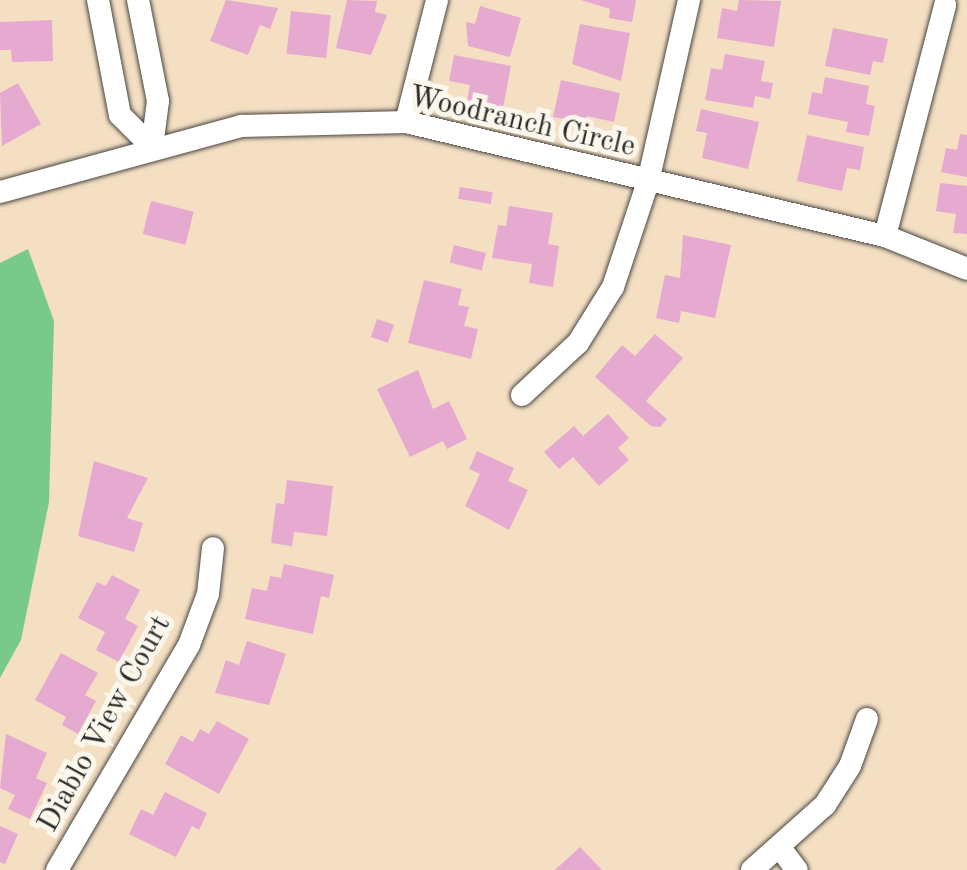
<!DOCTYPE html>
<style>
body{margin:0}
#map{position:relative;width:967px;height:870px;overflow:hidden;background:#f4dfc3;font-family:"Old Standard TT",serif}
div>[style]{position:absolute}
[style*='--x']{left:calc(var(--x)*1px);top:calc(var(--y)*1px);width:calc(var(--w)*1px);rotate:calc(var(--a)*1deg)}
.green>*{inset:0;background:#78c98a}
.building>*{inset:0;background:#e6a9d0;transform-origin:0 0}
.roads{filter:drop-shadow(0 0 2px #494642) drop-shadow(0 0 2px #494642)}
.minor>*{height:22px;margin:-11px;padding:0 11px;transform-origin:11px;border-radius:11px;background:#fff}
span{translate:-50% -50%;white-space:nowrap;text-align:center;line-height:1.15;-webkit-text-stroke:10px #fbf7ec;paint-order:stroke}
.street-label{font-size:30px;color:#2b2b2b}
</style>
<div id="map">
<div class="green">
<div style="clip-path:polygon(28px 249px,54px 321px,49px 502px,21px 640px,0 678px,0 263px)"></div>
</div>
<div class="building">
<div style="clip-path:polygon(226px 0,278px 8px,270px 29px,260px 25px,248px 55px,210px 41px)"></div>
<div style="clip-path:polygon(347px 0,377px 1px,375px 12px,387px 15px,371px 55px,336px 48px)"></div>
<div style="clip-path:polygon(581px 0,636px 0,632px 22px,609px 18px,610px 9px)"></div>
<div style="clip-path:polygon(739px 0,781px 1px,774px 47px,717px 38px,722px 8px,737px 11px)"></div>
<div style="clip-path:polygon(480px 6px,521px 18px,510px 57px,468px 46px,466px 22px,475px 24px)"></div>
<div style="left:291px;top:11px;width:40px;height:43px;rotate:6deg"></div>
<div style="clip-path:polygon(52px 20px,53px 61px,12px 62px,11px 50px,0 50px,0 22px)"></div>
<div style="clip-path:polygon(580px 24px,630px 33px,621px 81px,572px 64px)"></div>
<div style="clip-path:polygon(833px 28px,888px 39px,883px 63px,873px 61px,870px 75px,825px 66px)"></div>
<div style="clip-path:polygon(725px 54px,765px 61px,761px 81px,773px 83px,770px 99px,755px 96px,753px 108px,705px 100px,711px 68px,722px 70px)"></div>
<div style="clip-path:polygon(454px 55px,511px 66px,503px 108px,467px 101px,470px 85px,449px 81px)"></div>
<div style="clip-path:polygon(825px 77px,869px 86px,866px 104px,875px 106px,869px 136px,846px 132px,848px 122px,808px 114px,812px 92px,822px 94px)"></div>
<div style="clip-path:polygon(561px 80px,620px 93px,614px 122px,587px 116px,583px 131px,563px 127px,565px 119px,553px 117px)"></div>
<div style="clip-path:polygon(18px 83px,41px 124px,2px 146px,0 93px)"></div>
<div style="clip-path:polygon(701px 109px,759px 122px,748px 169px,702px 158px,707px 133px,696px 131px)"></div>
<div style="clip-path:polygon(960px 134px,967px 135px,967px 177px,941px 172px,946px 148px,957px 150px)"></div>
<div style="clip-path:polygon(807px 135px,864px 147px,860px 170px,847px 168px,842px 191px,797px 181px)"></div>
<div style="clip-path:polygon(940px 183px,967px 186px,967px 234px,953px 233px,956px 214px,936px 211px)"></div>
<div style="left:460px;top:187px;width:33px;height:12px;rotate:9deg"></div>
<div style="left:151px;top:201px;width:44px;height:34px;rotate:14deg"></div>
<div style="clip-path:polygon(509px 206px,553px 213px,548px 244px,559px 246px,553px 287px,529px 283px,532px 264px,492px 258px,498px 225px,506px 226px)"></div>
<div style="clip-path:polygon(683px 235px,731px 245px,715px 318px,681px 311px,679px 323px,656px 318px,665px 275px,680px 278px)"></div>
<div style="left:454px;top:245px;width:33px;height:18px;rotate:14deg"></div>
<div style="clip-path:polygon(424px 280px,462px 289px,458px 305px,469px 307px,464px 326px,478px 329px,471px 359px,408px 343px)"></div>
<div style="left:377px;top:319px;width:18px;height:19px;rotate:19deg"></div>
<div style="clip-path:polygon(655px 334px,683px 358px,646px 401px,667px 419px,660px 427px,651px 426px,595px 377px,622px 345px,635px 356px)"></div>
<div style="clip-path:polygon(418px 370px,433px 409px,449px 401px,467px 439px,447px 449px,443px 441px,410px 457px,377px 389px)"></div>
<div style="clip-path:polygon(608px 414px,629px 438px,618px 448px,629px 460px,599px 486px,573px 457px,559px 469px,544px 452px,574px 426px,583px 436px)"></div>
<div style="clip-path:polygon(477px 451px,514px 468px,508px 481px,528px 490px,509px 530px,465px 506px,480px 474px,469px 469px)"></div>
<div style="clip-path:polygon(94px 461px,148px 478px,127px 518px,143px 523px,134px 552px,78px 536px)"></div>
<div style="clip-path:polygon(287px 480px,333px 486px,327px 536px,294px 532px,292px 546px,271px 543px,276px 503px,284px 504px)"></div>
<div style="clip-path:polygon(284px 564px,334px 575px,329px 598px,321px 596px,313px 634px,245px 619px,252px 588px,267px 591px,270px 576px,281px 578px)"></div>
<div style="clip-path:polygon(112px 575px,140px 590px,125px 619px,138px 626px,119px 662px,96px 650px,105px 632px,78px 618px,97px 582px,106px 586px)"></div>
<div style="clip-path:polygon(247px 641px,286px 654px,269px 705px,215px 693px,226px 660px,239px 665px)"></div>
<div style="clip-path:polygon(61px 653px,98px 673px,85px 695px,96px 701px,78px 734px,62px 725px,66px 717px,35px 700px)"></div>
<div style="clip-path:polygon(217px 721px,249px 739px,219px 794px,165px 764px,181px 735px,193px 742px,200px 729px,209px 734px)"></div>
<div style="clip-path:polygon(6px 734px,47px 753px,36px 778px,47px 783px,30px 819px,8px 809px,15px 795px,0 788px)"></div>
<div style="clip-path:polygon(165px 792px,207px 813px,199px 830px,192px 826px,176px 857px,129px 834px,141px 809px,153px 815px)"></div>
<div style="clip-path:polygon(0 826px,18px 834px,5px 864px,0 862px)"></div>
<div style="clip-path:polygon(580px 847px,602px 870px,555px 870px)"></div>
</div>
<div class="roads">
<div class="minor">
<div style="--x:98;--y:0;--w:117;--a:79.2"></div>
<div style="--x:120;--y:115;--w:45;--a:45"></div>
<div style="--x:138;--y:0;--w:103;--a:78.8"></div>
<div style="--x:158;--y:101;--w:46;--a:97.4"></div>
<div style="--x:406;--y:122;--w:126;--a:-75.7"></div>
<div style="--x:0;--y:192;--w:250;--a:-15.3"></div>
<div style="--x:241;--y:126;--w:165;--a:-1.4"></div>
<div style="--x:406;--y:122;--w:492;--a:13.4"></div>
<div style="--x:885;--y:236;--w:88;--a:21.9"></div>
<div style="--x:885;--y:236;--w:239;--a:-75.4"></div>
<div style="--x:522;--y:395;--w:76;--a:-42.9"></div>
<div style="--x:578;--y:343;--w:66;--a:-58"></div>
<div style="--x:613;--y:287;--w:111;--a:-71.6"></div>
<div style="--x:648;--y:182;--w:187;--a:-77.3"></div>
<div style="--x:781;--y:849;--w:26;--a:53"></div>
<div style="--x:57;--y:870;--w:261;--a:-59.6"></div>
<div style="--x:189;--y:645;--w:54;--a:-69.6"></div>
<div style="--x:208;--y:594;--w:46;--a:-83.8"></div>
<div style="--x:752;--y:870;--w:98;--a:-41.7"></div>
<div style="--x:825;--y:805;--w:46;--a:-57.3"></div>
<div style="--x:850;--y:766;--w:50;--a:-70.1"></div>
</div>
</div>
<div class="street-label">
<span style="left:522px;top:122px;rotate:13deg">Woodranch Circle</span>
<span style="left:105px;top:724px;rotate:-61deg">Diablo View Court</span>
</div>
</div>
